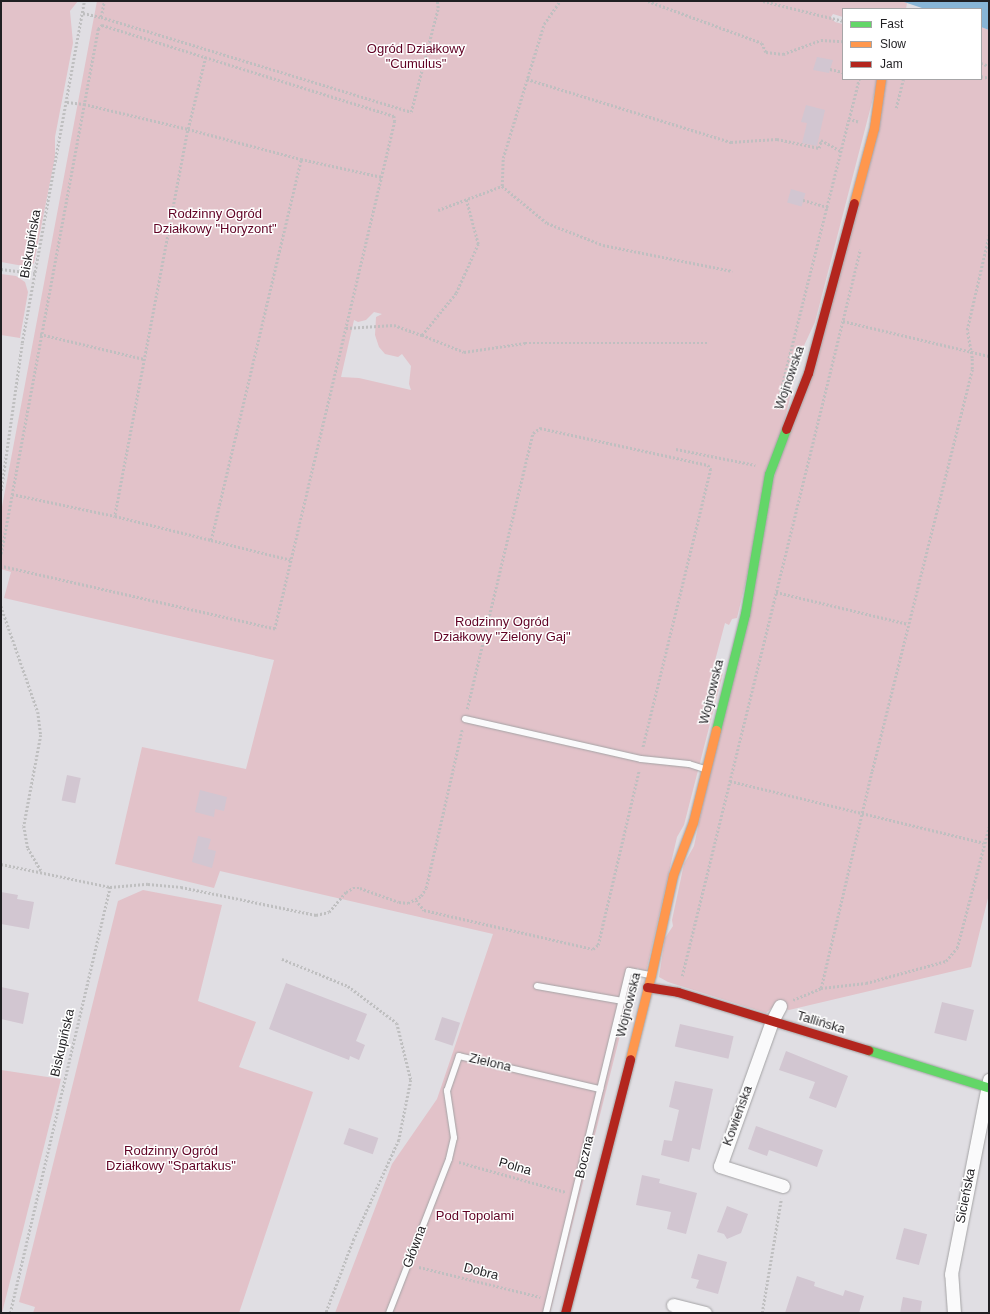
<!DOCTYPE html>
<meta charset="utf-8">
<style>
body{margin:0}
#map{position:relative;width:990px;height:1314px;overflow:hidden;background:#e0dee3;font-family:Helvetica,sans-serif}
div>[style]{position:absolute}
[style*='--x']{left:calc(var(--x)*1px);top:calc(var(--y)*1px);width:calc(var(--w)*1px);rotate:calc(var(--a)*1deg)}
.green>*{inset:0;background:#e2c2c9}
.water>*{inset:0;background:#88b5d6}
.building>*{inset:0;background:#d2c6d1;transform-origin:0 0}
.path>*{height:2.5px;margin-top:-1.25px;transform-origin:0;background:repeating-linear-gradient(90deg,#bfbfc0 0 2px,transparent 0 4px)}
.roads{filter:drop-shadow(0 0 1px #a4a3a5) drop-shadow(0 0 1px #a4a3a5)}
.lane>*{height:6px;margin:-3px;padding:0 3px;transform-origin:3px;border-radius:3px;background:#fafafb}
.street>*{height:13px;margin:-6.5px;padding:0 6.5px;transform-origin:6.5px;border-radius:6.5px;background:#fafafb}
.fast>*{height:9px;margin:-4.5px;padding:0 4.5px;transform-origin:4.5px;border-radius:4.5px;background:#63d668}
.slow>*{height:9px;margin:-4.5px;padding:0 4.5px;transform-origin:4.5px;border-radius:4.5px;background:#ff974d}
.jam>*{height:9px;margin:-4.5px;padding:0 4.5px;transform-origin:4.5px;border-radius:4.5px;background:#b3261e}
span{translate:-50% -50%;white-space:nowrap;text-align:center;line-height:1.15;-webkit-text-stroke:3px #fff;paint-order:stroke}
.park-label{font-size:13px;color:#600224}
.street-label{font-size:13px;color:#201f22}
.frame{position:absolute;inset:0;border:2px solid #201f22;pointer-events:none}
.legend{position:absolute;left:842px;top:8px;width:140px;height:72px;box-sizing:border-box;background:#fff;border:1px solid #a6a5a7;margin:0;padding:5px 7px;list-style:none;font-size:12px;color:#201f22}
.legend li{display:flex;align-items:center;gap:8px;height:20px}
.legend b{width:20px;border:1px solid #a6a5a7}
</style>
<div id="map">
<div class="green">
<div style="clip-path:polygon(1px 1px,78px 1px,70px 11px,73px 43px,55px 137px,55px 157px,34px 263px,29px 267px,1px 262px)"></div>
<div style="clip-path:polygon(evenodd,97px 1px,901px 1px,907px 3px,906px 9px,843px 9px,843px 17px,833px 14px,831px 17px,835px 22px,843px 24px,843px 79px,878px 79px,815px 322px,801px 352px,737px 618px,732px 619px,729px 625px,725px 623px,712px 672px,717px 676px,723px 673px,684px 825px,677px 837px,646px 972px,637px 968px,550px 1313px,335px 1313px,392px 1164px,437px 1099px,493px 934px,220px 871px,214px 888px,115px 864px,142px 747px,246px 769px,274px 660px,4px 598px,11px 572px,1px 569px,1px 512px,97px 1px,374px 312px,382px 314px,376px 317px,375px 335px,379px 347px,385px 354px,398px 357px,402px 354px,411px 366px,409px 384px,411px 390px,359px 378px,341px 377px,354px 320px,358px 322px,366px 320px,374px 312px)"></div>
<div style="clip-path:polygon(981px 27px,989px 30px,989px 894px,971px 967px,789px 1010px,774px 1006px,766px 1013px,668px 982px,659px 977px,665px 938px,673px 926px,672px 920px,684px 864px,694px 846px,766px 506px,886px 79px,981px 79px)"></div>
<div style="clip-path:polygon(1px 274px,16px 276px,25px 282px,28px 292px,20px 338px,1px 335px)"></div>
<div style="clip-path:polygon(143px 890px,222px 905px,198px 1001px,256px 1022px,239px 1067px,313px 1092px,239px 1313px,33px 1313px,35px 1307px,19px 1302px,118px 901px)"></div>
<div style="clip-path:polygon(1px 1070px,61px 1079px,2px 1313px,1px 1313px)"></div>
</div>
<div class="water">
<div style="clip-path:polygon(901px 1px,989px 1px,989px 30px,981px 27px,981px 9px,925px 9px)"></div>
</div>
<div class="building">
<div style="clip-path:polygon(817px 57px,833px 60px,829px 73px,813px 70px)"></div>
<div style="clip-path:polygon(806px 105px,825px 110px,817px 146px,802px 143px,807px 123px,801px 122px)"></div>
<div style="left:791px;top:189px;width:15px;height:14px;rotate:16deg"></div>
<div style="left:67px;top:775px;width:14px;height:26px;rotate:12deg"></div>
<div style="clip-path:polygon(200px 790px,227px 797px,224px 811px,215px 809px,214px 817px,195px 812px)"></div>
<div style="clip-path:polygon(198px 836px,211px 839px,208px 849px,216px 851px,212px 868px,192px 862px)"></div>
<div style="clip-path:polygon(1px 892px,18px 895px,17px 899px,34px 902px,29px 929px,1px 924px)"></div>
<div style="clip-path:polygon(286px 983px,367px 1014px,356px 1041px,365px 1045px,359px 1060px,350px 1056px,349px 1060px,269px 1029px)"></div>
<div style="clip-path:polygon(1px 987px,29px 993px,23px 1024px,1px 1019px)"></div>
<div style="left:942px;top:1002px;width:33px;height:32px;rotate:14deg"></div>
<div style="left:442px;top:1017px;width:19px;height:24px;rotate:18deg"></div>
<div style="left:680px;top:1024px;width:55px;height:23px;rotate:13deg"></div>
<div style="clip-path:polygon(786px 1051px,848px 1076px,836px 1108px,809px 1098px,815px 1082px,779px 1070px)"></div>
<div style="clip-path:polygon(675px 1081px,713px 1089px,700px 1150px,692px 1148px,689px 1162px,661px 1155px,664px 1140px,672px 1141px,679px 1110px,669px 1107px)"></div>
<div style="clip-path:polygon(756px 1126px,823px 1150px,817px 1167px,769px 1150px,767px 1156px,748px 1149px)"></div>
<div style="left:349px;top:1128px;width:31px;height:17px;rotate:19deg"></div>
<div style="clip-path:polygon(642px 1175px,660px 1179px,659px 1183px,697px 1193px,686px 1234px,667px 1229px,671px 1212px,636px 1205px)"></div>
<div style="clip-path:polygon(727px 1206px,748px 1214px,741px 1233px,727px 1239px,724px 1234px,717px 1232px)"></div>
<div style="left:904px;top:1228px;width:24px;height:32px;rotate:15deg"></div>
<div style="clip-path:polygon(698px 1254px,727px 1262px,718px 1294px,696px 1288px,699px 1280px,691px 1278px)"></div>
<div style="clip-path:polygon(797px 1276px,815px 1282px,814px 1286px,843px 1296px,845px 1290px,864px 1296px,859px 1313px,785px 1313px)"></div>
<div style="clip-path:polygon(903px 1297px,922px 1301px,920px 1313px,900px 1313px)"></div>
</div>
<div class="path">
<div style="--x:648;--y:1;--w:121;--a:20.2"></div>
<div style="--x:762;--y:43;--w:10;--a:66"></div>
<div style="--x:766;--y:52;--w:17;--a:7"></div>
<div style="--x:783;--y:54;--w:40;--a:-20.2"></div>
<div style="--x:821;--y:40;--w:22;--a:3"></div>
<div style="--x:763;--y:1;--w:82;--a:14"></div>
<div style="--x:83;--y:13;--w:18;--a:13"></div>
<div style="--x:101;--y:17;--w:324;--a:17"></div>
<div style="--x:411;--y:112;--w:107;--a:-75.4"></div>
<div style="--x:438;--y:8;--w:7;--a:-98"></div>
<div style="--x:101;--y:17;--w:16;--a:-79"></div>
<div style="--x:206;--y:57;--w:80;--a:103.7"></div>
<div style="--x:187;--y:135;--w:388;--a:100.7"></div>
<div style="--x:115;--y:516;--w:99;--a:14"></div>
<div style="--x:211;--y:540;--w:391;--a:-76.7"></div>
<div style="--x:301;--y:159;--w:83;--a:12.5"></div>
<div style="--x:981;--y:63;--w:9;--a:21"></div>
<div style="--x:830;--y:69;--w:13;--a:13"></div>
<div style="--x:981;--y:76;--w:8;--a:14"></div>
<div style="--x:527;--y:79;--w:214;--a:17.2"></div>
<div style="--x:731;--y:142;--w:46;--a:-3.7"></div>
<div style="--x:777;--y:139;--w:43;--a:12.1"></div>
<div style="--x:819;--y:148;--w:8;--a:-76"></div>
<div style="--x:821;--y:140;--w:23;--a:29"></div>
<div style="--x:67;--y:102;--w:17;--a:7"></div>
<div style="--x:84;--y:104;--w:107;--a:13.5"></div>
<div style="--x:188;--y:129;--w:117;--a:14.9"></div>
<div style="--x:896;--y:108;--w:30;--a:-76"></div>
<div style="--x:858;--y:122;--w:9;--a:-162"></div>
<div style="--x:849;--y:119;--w:41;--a:-76"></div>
<div style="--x:502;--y:186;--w:58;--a:39.4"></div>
<div style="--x:547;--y:223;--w:60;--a:21.4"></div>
<div style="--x:603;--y:245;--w:132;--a:11.4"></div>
<div style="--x:803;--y:200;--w:26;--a:16"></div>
<div style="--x:438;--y:210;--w:68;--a:-20.6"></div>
<div style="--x:502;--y:186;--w:28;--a:-88"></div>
<div style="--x:503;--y:158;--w:140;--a:-73"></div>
<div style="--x:544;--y:24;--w:28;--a:-55"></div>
<div style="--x:1;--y:269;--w:34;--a:7"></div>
<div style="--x:843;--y:321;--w:150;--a:13.5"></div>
<div style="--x:346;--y:328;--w:48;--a:-3.6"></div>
<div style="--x:394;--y:325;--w:30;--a:20"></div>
<div style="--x:422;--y:335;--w:54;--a:-51"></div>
<div style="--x:456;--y:293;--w:54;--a:-65.8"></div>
<div style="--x:478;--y:244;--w:47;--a:-104.9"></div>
<div style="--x:40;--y:334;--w:107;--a:13.5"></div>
<div style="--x:422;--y:335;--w:45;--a:22"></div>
<div style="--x:464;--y:352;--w:62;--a:-8.4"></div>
<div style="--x:525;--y:343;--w:182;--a:0"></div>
<div style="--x:779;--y:397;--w:287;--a:-75.9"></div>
<div style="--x:676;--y:449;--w:81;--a:11.4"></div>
<div style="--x:1;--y:491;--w:149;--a:-81.9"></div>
<div style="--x:22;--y:343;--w:348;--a:-79.7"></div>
<div style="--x:12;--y:494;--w:105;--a:12.1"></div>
<div style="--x:211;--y:540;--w:82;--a:14"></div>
<div style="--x:1;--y:554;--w:534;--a:-79.53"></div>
<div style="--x:98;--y:29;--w:6;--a:-45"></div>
<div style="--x:102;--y:25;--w:306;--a:17.3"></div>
<div style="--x:394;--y:116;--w:5;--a:79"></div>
<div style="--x:395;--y:121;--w:522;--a:103.29"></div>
<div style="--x:275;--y:629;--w:281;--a:-167.1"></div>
<div style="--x:776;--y:592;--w:136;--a:13.6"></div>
<div style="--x:1;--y:606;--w:112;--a:70.8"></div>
<div style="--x:38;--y:712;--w:23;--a:83"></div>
<div style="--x:41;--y:735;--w:93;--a:100.6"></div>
<div style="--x:24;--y:826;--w:22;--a:80"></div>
<div style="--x:28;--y:848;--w:28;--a:60"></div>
<div style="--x:467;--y:709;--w:284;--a:-76.6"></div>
<div style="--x:533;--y:433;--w:9;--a:-36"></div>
<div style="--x:540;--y:428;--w:172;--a:12.4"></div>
<div style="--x:708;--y:465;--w:5;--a:53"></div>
<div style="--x:711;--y:469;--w:288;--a:103.7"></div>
<div style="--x:730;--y:781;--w:261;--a:13.7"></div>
<div style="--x:1;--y:864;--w:111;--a:11.9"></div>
<div style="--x:110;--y:887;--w:38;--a:-5"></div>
<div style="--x:148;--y:884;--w:33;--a:5"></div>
<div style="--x:181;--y:887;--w:138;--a:11.7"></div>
<div style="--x:316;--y:915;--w:13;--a:-13"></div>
<div style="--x:329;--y:912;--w:26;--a:-50"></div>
<div style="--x:346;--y:892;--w:8;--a:-30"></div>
<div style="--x:353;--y:888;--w:7;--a:0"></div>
<div style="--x:360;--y:888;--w:41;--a:19.7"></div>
<div style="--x:399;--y:902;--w:9;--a:6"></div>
<div style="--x:408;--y:903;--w:15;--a:-28"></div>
<div style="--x:421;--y:896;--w:9;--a:-58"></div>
<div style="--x:426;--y:888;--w:163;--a:-77.2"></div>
<div style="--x:416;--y:900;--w:13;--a:51"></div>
<div style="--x:424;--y:910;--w:173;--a:13"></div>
<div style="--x:593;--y:949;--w:6;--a:-39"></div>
<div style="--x:598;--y:945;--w:180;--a:-76.8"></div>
<div style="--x:282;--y:959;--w:71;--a:22.2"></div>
<div style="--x:348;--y:986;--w:61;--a:37.1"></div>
<div style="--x:397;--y:1023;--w:59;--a:76.2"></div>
<div style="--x:411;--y:1080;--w:61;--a:101.3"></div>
<div style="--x:399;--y:1140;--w:109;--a:114.4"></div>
<div style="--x:354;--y:1239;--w:79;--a:110.7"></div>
<div style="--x:682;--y:976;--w:748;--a:-76.22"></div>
<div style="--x:821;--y:988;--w:45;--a:-6.3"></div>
<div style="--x:866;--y:983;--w:83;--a:-15.4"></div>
<div style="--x:946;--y:961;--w:17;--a:-50"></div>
<div style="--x:957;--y:948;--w:125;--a:-75.2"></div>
<div style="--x:793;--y:1000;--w:30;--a:-23"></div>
<div style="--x:821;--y:988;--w:223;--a:-76.8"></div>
<div style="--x:872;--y:771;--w:414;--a:-76"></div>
<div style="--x:972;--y:369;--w:11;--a:-90"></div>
<div style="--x:972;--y:358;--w:28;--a:-100"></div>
<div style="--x:967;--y:330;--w:98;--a:-77"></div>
<div style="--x:459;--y:1162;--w:111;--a:15.7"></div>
<div style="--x:419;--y:1267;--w:125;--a:13.9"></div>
<div style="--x:10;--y:1313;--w:438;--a:-76.8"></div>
<div style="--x:762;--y:1313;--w:116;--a:-80.5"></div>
</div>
<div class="roads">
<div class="lane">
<div style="--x:465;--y:719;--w:180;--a:12.8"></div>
<div style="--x:641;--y:759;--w:48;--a:5.9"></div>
<div style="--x:689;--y:764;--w:16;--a:18"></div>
<div style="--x:537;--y:986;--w:87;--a:9.9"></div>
<div style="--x:389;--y:1313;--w:165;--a:-68.7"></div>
<div style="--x:449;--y:1159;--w:22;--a:-77"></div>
<div style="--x:454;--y:1138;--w:48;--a:-98.5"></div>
<div style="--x:447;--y:1091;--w:37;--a:-71"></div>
<div style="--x:459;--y:1056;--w:145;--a:13.2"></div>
<div style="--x:546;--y:1313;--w:352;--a:-76.4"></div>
<div style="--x:629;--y:971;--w:20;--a:11"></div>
</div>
<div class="street">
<div style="--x:780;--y:1006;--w:17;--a:118"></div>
<div style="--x:772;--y:1021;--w:154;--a:109.7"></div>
<div style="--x:720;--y:1166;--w:66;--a:17.6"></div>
<div style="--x:673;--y:1305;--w:33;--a:14"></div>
<div style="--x:954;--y:1313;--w:39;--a:-94"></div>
<div style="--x:951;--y:1274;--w:198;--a:-78.9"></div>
</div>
<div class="fast">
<div style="--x:716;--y:730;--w:120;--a:-76"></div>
<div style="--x:745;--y:614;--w:142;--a:-80.3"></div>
<div style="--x:769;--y:474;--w:48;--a:-69.3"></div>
<div style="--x:868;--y:1050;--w:125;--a:17.3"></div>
</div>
<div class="slow">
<div style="--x:854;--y:203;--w:78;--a:-75.1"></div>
<div style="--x:874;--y:128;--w:49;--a:-81.9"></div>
<div style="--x:630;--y:1059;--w:87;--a:-76"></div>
<div style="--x:651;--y:975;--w:102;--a:-77.6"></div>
<div style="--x:673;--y:875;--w:57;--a:-69.3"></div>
<div style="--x:693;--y:822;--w:95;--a:-76"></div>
</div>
<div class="jam">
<div style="--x:786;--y:429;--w:60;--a:-68.6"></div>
<div style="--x:808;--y:373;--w:176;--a:-74.9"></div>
<div style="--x:647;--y:987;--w:31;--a:9"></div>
<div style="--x:678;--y:992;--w:199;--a:17"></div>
<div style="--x:565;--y:1313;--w:262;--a:-75.6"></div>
</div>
</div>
<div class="park-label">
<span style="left:416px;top:57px">Ogród Działkowy<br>"Cumulus"</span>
<span style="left:215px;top:222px">Rodzinny Ogród<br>Działkowy "Horyzont"</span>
<span style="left:502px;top:630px">Rodzinny Ogród<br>Działkowy "Zielony Gaj"</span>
<span style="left:171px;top:1159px">Rodzinny Ogród<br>Działkowy "Spartakus"</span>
<span style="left:475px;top:1216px">Pod Topolami</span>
</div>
<div class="street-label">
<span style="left:31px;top:244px;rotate:-80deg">Biskupińska</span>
<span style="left:790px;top:378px;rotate:-71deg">Wojnowska</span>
<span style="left:712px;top:692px;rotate:-76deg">Wojnowska</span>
<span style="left:629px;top:1005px;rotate:-76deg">Wojnowska</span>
<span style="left:821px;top:1023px;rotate:17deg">Tallińska</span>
<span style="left:63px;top:1043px;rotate:-77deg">Biskupińska</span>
<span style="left:490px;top:1063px;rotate:13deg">Zielona</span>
<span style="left:738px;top:1116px;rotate:-70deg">Kowieńska</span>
<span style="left:585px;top:1157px;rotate:-77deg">Boczna</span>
<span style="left:515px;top:1167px;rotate:16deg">Polna</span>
<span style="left:966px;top:1196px;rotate:-79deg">Sicieńska</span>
<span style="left:415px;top:1247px;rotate:-69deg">Główna</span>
<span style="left:481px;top:1272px;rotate:14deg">Dobra</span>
</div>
<div class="frame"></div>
<ul class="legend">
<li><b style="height:5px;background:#63d668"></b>Fast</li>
<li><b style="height:5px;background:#ff974d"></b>Slow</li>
<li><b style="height:5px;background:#b3261e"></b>Jam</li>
</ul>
</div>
